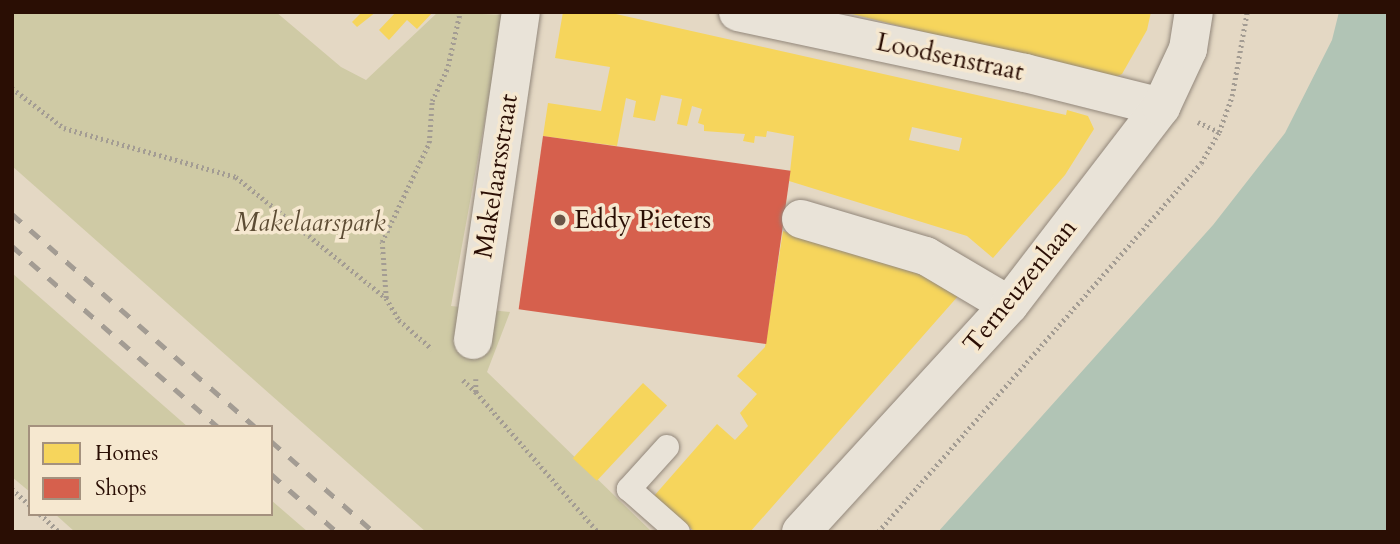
<!DOCTYPE html>
<style>
body{margin:0}
#map{position:relative;width:1400px;height:544px;overflow:hidden;background:#e4d8c4;font-family:Cardo,serif}
div>[style]{position:absolute}
[style*='--x']{left:calc(var(--x)*1px);top:calc(var(--y)*1px);width:calc(var(--w)*1px);rotate:calc(var(--a)*1deg)}
.green>*{inset:0;background:#cfcaa5}
.water>*{inset:0;background:#b1c4b5}
.homes>*{inset:0;background:#f6d55c;transform-origin:0 0}
.shops>*{inset:0;background:#d6604d;transform-origin:0 0}
.path>*{height:4.5px;margin-top:-2.25px;transform-origin:0;background:repeating-linear-gradient(90deg,#a39c93 0 2px,transparent 0 5.5px)}
.roads{filter:drop-shadow(0 0 2px #92877b) drop-shadow(0 0 2px #92877b)}
.service>*{height:24px;margin:-12px;padding:0 12px;transform-origin:12px;border-radius:12px;background:#e9e3d8}
.minor>*{height:38px;margin:-19px;padding:0 19px;transform-origin:19px;border-radius:19px;background:#e9e3d8}
.rail>*{height:5px;margin-top:-2.5px;transform-origin:0;background:repeating-linear-gradient(90deg,#a39c93 0 12px,transparent 0 24px)}
.dots>*{width:19px;height:19px;translate:-50% -50%;box-sizing:border-box;border:4px solid #f6e8d0;border-radius:50%}
span{translate:-50% -50%;white-space:nowrap;text-align:center;line-height:1.15;-webkit-text-stroke:7px #f6e8d0;paint-order:stroke}
.street-label{font-size:26px;color:#2a0e04}
.poi-label{font-size:26px;color:#2a0e04}
.left{translate:0 -50%;text-align:left}
.park-label{font-size:26px;color:#5d4c34;font-style:italic}
.frame{position:absolute;inset:0;border:14px solid #2a0e04;pointer-events:none}
.legend{position:absolute;left:28px;top:425px;width:245px;height:91px;box-sizing:border-box;background:#f6e8d0;border:2px solid #a4917e;margin:0;padding:9px 12px;list-style:none;font-size:21px;color:#2a0e04}
.legend li{display:flex;align-items:center;gap:14px;height:35px}
.legend b{width:35px;border:2px solid #a4917e}
</style>
<div id="map">
<div class="green">
<div style="clip-path:polygon(12px 12px,276px 12px,341px 67px,366px 80px,438px 12px,504px 15px,451px 306px,510px 312px,487px 372px,652px 532px,426px 532px,12px 166px)"></div>
<div style="clip-path:polygon(12px 273px,188px 427px,30px 427px,30px 492px,12px 477px)"></div>
<div style="clip-path:polygon(271px 500px,308px 532px,75px 532px,55px 514px,271px 514px)"></div>
</div>
<div class="water">
<div style="clip-path:polygon(1339px 12px,1388px 12px,1388px 532px,938px 532px,1213px 225px,1285px 133px,1332px 40px)"></div>
</div>
<div class="homes">
<div style="clip-path:polygon(362px 12px,376px 12px,357px 27px,352px 22px)"></div>
<div style="clip-path:polygon(396px 12px,433px 12px,417px 29px,407px 20px,389px 40px,379px 30px)"></div>
<div style="clip-path:polygon(evenodd,563px 12px,607px 12px,1066px 115px,1067px 110px,1088px 116px,1094px 129px,1065px 175px,993px 258px,967px 236px,789px 181px,794px 136px,767px 131px,766px 137px,755px 136px,754px 143px,743px 141px,745px 134px,704px 131px,704px 125px,698px 123px,702px 109px,692px 106px,687px 126px,677px 124px,682px 99px,661px 95px,655px 121px,633px 117px,636px 101px,626px 98px,617px 146px,543px 136px,548px 103px,601px 111px,610px 67px,555px 58px,563px 12px,912px 127px,962px 138px,959px 151px,909px 140px,912px 127px)"></div>
<div style="clip-path:polygon(844px 12px,1151px 12px,1147px 30px,1122px 74px,1111px 79px)"></div>
<div style="clip-path:polygon(783px 231px,941px 281px,959px 295px,750px 532px,695px 532px,654px 496px,717px 424px,735px 440px,748px 426px,740px 413px,757px 394px,737px 376px,765px 347px)"></div>
<div style="left:643px;top:383px;width:33px;height:103px;rotate:43deg"></div>
</div>
<div class="shops">
<div style="left:543px;top:136px;width:250px;height:175px;rotate:8deg"></div>
</div>
<div class="path">
<div style="--x:12;--y:88;--w:66;--a:37.6"></div>
<div style="--x:64;--y:128;--w:179;--a:15.9"></div>
<div style="--x:236;--y:177;--w:193;--a:38.9"></div>
<div style="--x:386;--y:298;--w:26;--a:59"></div>
<div style="--x:399;--y:320;--w:44;--a:41.3"></div>
<div style="--x:1198;--y:122;--w:23;--a:25"></div>
<div style="--x:386;--y:298;--w:56;--a:-94.1"></div>
<div style="--x:382;--y:242;--w:110;--a:-64.6"></div>
<div style="--x:429;--y:143;--w:42;--a:-85.9"></div>
<div style="--x:432;--y:101;--w:38;--a:-65"></div>
<div style="--x:448;--y:66;--w:55;--a:-77.5"></div>
<div style="--x:476;--y:379;--w:13;--a:90"></div>
<div style="--x:476;--y:392;--w:186;--a:48.9"></div>
<div style="--x:463;--y:380;--w:18;--a:43"></div>
<div style="--x:12;--y:489;--w:24;--a:42"></div>
<div style="--x:40;--y:514;--w:26;--a:43"></div>
<div style="--x:878;--y:532;--w:490;--a:-48.8"></div>
<div style="--x:1201;--y:163;--w:36;--a:-60"></div>
<div style="--x:1219;--y:132;--w:38;--a:-70"></div>
<div style="--x:1232;--y:96;--w:85;--a:-79.9"></div>
</div>
<div class="roads">
<div class="service">
<div style="--x:667;--y:447;--w:57;--a:132.1"></div>
<div style="--x:629;--y:489;--w:65;--a:41.3"></div>
</div>
<div class="minor">
<div style="--x:738;--y:12;--w:293;--a:12"></div>
<div style="--x:1025;--y:73;--w:140;--a:14"></div>
<div style="--x:801;--y:219;--w:130;--a:16.5"></div>
<div style="--x:926;--y:256;--w:96;--a:30.6"></div>
<div style="--x:473;--y:340;--w:331;--a:-81.7"></div>
<div style="--x:801;--y:532;--w:308;--a:-47.5"></div>
<div style="--x:1009;--y:305;--w:250;--a:-52.5"></div>
<div style="--x:1161;--y:107;--w:64;--a:-65"></div>
<div style="--x:1188;--y:49;--w:37;--a:-81"></div>
</div>
</div>
<div class="rail">
<div style="--x:12;--y:214;--w:323;--a:41.2"></div>
<div style="--x:12;--y:246;--w:274;--a:41.3"></div>
<div style="--x:271;--y:441;--w:137;--a:41.5"></div>
<div style="--x:271;--y:474;--w:88;--a:41.3"></div>
</div>
<div class="dots">
<div style="left:560px;top:220px;background:#6b5547"></div>
</div>
<div class="street-label">
<span style="left:950px;top:57px;rotate:12deg">Loodsenstraat</span>
<span style="left:496px;top:176px;rotate:-81deg">Makelaarsstraat</span>
<span style="left:1020px;top:286px;rotate:-51deg">Terneuzenlaan</span>
</div>
<div class="poi-label">
<span class="left" style="left:574px;top:220px">Eddy Pieters</span>
</div>
<div class="park-label">
<span style="left:310px;top:223px">Makelaarspark</span>
</div>
<div class="frame"></div>
<ul class="legend">
<li><b style="height:19px;background:#f6d55c"></b>Homes</li>
<li><b style="height:19px;background:#d6604d"></b>Shops</li>
</ul>
</div>
